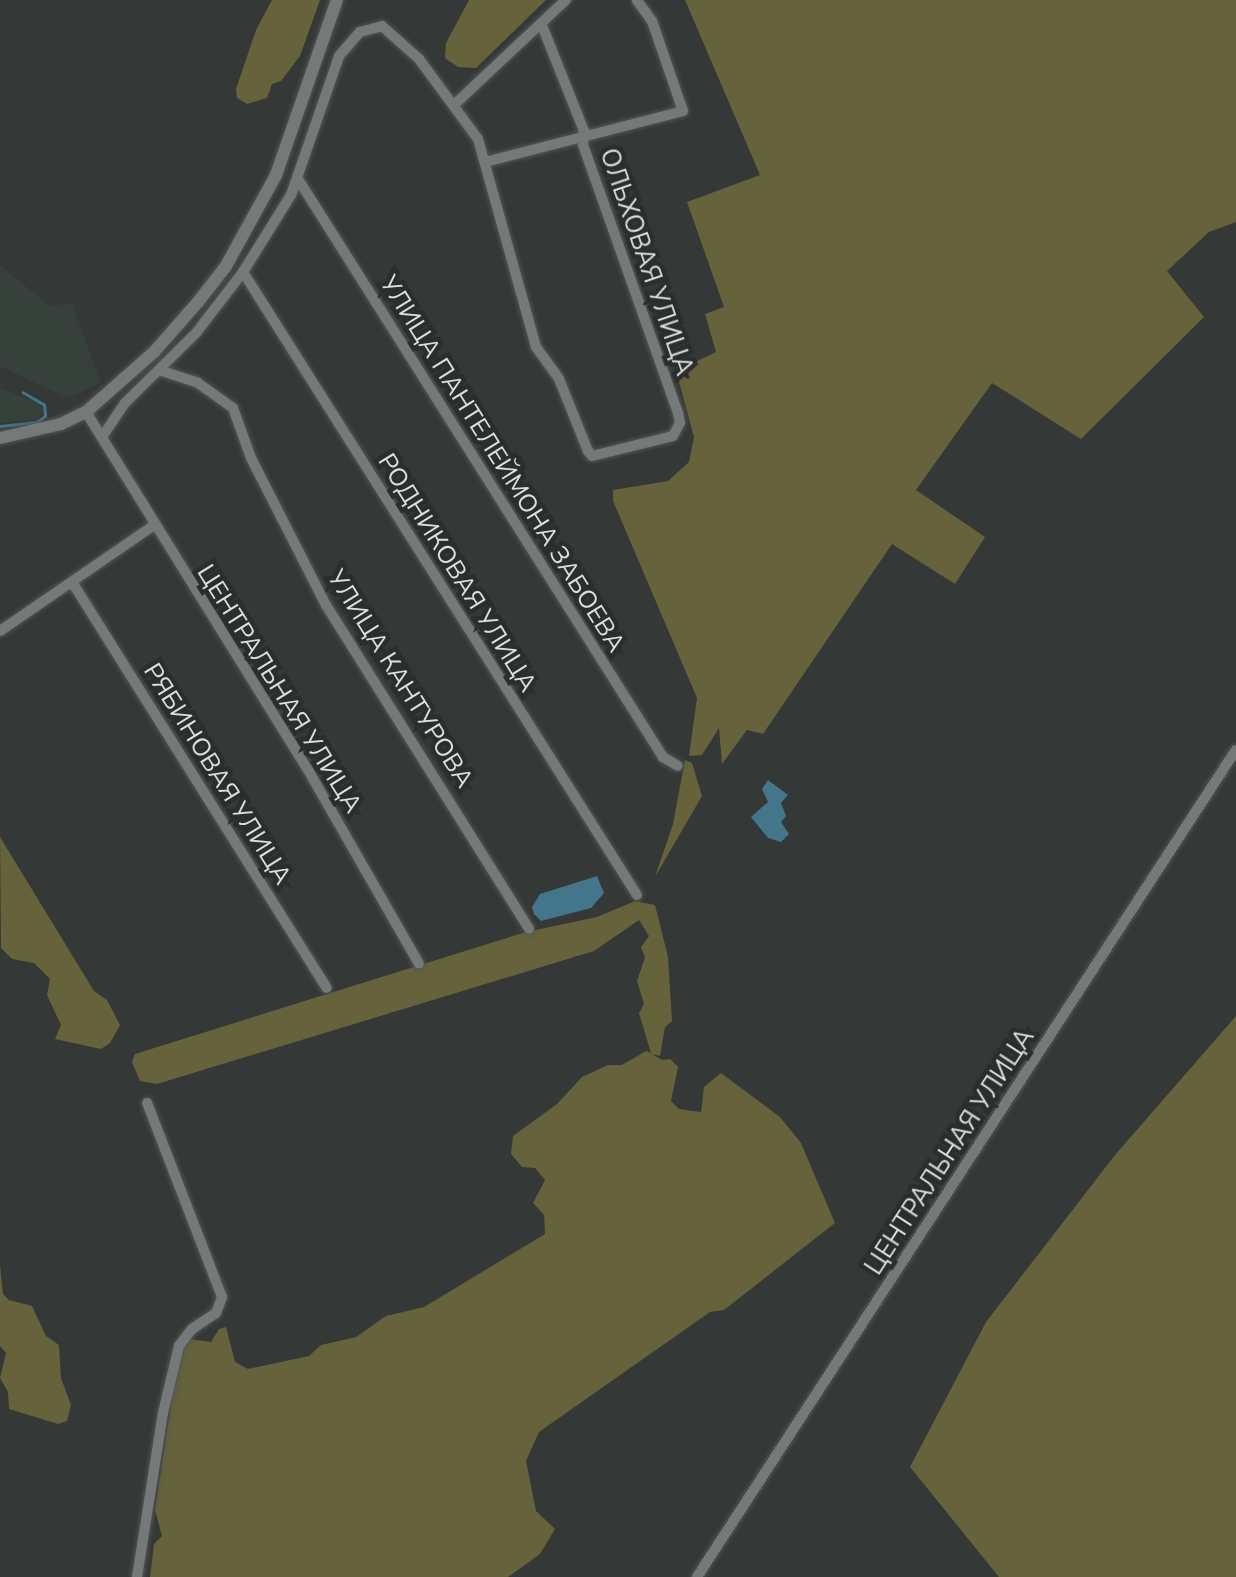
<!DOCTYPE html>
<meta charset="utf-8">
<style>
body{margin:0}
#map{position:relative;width:1236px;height:1577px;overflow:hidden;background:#343836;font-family:"Nunito Sans",sans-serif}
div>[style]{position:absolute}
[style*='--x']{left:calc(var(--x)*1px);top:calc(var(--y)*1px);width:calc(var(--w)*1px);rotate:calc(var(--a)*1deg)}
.built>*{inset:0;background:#36413b}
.green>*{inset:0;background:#65623c}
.water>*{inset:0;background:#43768b}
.stream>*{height:2.5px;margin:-1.25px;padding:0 1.25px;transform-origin:1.25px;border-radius:1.25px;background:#43768b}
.roads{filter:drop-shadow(0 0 2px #525654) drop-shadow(0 0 2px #525654)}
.minor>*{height:10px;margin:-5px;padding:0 5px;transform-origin:5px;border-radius:5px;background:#767979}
.tertiary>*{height:12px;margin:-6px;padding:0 6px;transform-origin:6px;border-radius:6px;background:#767979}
span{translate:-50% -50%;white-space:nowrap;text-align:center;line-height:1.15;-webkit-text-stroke:9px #2a2e2c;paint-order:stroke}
.street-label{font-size:25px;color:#dcdfde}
</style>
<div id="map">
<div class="built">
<div style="clip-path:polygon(0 265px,50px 306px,72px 303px,101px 383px,67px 398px,0 366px)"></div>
<div style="clip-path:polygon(0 388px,40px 404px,43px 411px,38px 419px,0 423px)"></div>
</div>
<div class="green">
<div style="clip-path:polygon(272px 0,320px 0,300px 56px,281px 81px,272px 84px,267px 98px,247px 104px,237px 98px,236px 89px,256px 30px)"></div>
<div style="clip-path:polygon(469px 0,546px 0,476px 68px,458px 67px,445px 58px,446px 43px)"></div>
<div style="clip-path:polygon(685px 0,1236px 0,1236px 222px,1209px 232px,1167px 271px,1204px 317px,1081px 439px,992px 383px,916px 490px,985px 537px,955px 584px,892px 544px,763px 734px,747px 730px,722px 764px,719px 728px,702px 755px,689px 756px,697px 698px,613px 501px,613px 490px,668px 481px,689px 462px,694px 437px,676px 371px,716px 352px,705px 314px,724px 307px,687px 202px,760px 175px)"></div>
<div style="clip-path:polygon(685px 760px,692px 763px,702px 796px,655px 877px,673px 824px)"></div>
<div style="clip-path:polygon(0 837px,94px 991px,107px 1000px,120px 1025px,110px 1043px,101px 1049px,55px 1039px,61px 1025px,47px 995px,50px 979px,34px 963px,12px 959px,1px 948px)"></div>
<div style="clip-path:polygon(635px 901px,655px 905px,668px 957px,672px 1021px,665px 1027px,660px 1056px,652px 1054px,662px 1060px,670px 1059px,678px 1067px,671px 1101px,679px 1109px,701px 1112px,704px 1087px,721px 1073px,780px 1117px,801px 1143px,835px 1223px,724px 1310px,710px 1312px,539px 1432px,526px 1461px,536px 1511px,555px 1529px,540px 1554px,508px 1577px,150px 1577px,154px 1544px,162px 1536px,155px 1510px,179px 1351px,189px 1339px,211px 1342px,219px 1329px,226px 1327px,235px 1362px,248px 1369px,309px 1356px,321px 1345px,356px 1337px,386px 1316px,424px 1307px,545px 1234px,544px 1215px,533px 1203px,545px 1180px,535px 1168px,522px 1167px,511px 1154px,513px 1136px,557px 1104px,582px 1077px,608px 1065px,622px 1065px,646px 1051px,651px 1053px,639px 1013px,644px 1004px,637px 981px,645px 957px,641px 947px,649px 936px,639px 920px,594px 951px,157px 1084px,140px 1081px,132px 1062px,135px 1054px,526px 932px,597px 917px)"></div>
<div style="clip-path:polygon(1236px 1016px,1236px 1577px,999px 1577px,910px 1467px,986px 1322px,1115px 1155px)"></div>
<div style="clip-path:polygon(0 1265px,3px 1294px,9px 1300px,32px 1306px,46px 1336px,59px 1345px,61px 1378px,71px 1405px,67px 1421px,58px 1424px,9px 1409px,8px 1392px,0 1378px,6px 1353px,0 1346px)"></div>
</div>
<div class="water">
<div style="clip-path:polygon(768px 780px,788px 795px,781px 803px,786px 816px,781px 822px,789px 834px,781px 842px,768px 838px,751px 817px,768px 802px,762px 789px)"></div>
<div style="clip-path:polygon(597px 876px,604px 893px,591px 908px,541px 921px,534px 914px,532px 907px,540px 894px)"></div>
</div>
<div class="stream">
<div style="--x:0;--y:426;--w:37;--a:-6"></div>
<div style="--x:37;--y:422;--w:10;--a:-37"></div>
<div style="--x:45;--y:416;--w:11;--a:-95"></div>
<div style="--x:44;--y:405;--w:24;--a:-150"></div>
</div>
<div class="roads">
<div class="minor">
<div style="--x:454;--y:105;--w:154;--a:-43.2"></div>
<div style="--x:485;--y:162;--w:204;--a:-14.4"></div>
<div style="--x:683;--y:111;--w:95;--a:-109"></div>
<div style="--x:652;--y:21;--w:26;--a:-126"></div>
<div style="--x:298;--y:179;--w:684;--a:57.73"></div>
<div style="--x:663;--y:757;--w:17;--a:31"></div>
<div style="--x:243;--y:272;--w:737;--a:57.69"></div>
<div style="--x:162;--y:371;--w:38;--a:18"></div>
<div style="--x:198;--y:383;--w:43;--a:35.5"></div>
<div style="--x:233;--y:408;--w:53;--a:70.2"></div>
<div style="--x:251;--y:458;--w:165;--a:63"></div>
<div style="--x:326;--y:605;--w:382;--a:57.9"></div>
<div style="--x:86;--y:412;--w:429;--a:58.2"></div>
<div style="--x:312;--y:777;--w:215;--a:60.2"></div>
<div style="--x:102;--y:437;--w:41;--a:-55.9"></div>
<div style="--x:125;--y:403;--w:100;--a:-44.6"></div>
<div style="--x:196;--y:333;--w:77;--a:-52.4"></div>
<div style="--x:243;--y:272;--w:91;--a:-58.1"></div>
<div style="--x:291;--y:195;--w:147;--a:-70.9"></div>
<div style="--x:339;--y:56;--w:32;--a:-49"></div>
<div style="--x:360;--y:32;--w:23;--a:-15"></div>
<div style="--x:382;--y:26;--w:50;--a:41.7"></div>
<div style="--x:419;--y:59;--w:99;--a:53.6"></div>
<div style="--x:478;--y:139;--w:216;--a:74.4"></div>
<div style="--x:536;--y:347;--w:39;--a:54"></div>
<div style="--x:559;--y:379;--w:78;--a:68.1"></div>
<div style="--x:588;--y:451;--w:6;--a:51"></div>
<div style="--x:592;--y:456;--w:83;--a:-13.9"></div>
<div style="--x:673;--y:436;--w:15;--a:-62"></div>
<div style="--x:680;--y:423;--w:10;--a:-101"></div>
<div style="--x:678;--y:413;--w:285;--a:-109.5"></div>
<div style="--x:583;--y:144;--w:13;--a:-86"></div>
<div style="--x:584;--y:131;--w:116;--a:-111.7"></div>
<div style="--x:72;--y:582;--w:479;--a:57.9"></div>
<div style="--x:0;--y:631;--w:187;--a:-34.5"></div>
<div style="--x:137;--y:1577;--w:166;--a:-81"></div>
<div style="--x:163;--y:1413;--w:69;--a:-76.6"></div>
<div style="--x:179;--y:1346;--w:21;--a:-53"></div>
<div style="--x:192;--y:1329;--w:29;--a:-34"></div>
<div style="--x:216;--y:1313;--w:17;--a:-69"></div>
<div style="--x:222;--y:1297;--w:208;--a:-111.1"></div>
<div style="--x:697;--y:1577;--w:987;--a:-56.91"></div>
</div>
<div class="tertiary">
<div style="--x:0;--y:438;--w:63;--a:-12.9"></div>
<div style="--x:61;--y:424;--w:28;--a:-26"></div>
<div style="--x:86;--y:412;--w:91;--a:-41.4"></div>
<div style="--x:154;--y:352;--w:67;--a:-48.7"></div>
<div style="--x:198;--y:302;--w:46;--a:-52.1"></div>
<div style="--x:226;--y:266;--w:104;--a:-61.2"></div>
<div style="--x:276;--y:175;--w:185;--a:-70.8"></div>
</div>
</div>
<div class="street-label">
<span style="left:646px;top:262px;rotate:71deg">ОЛЬХОВАЯ УЛИЦА</span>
<span style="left:502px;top:464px;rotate:58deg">УЛИЦА ПАНТЕЛЕЙМОНА ЗАБОЕВА</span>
<span style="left:457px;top:573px;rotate:58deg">РОДНИКОВАЯ УЛИЦА</span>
<span style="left:400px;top:679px;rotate:58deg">УЛИЦА КАНТУРОВА</span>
<span style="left:279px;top:689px;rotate:58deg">ЦЕНТРАЛЬНАЯ УЛИЦА</span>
<span style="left:217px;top:774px;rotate:58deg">РЯБИНОВАЯ УЛИЦА</span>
<span style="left:950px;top:1152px;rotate:-57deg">ЦЕНТРАЛЬНАЯ УЛИЦА</span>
</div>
</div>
